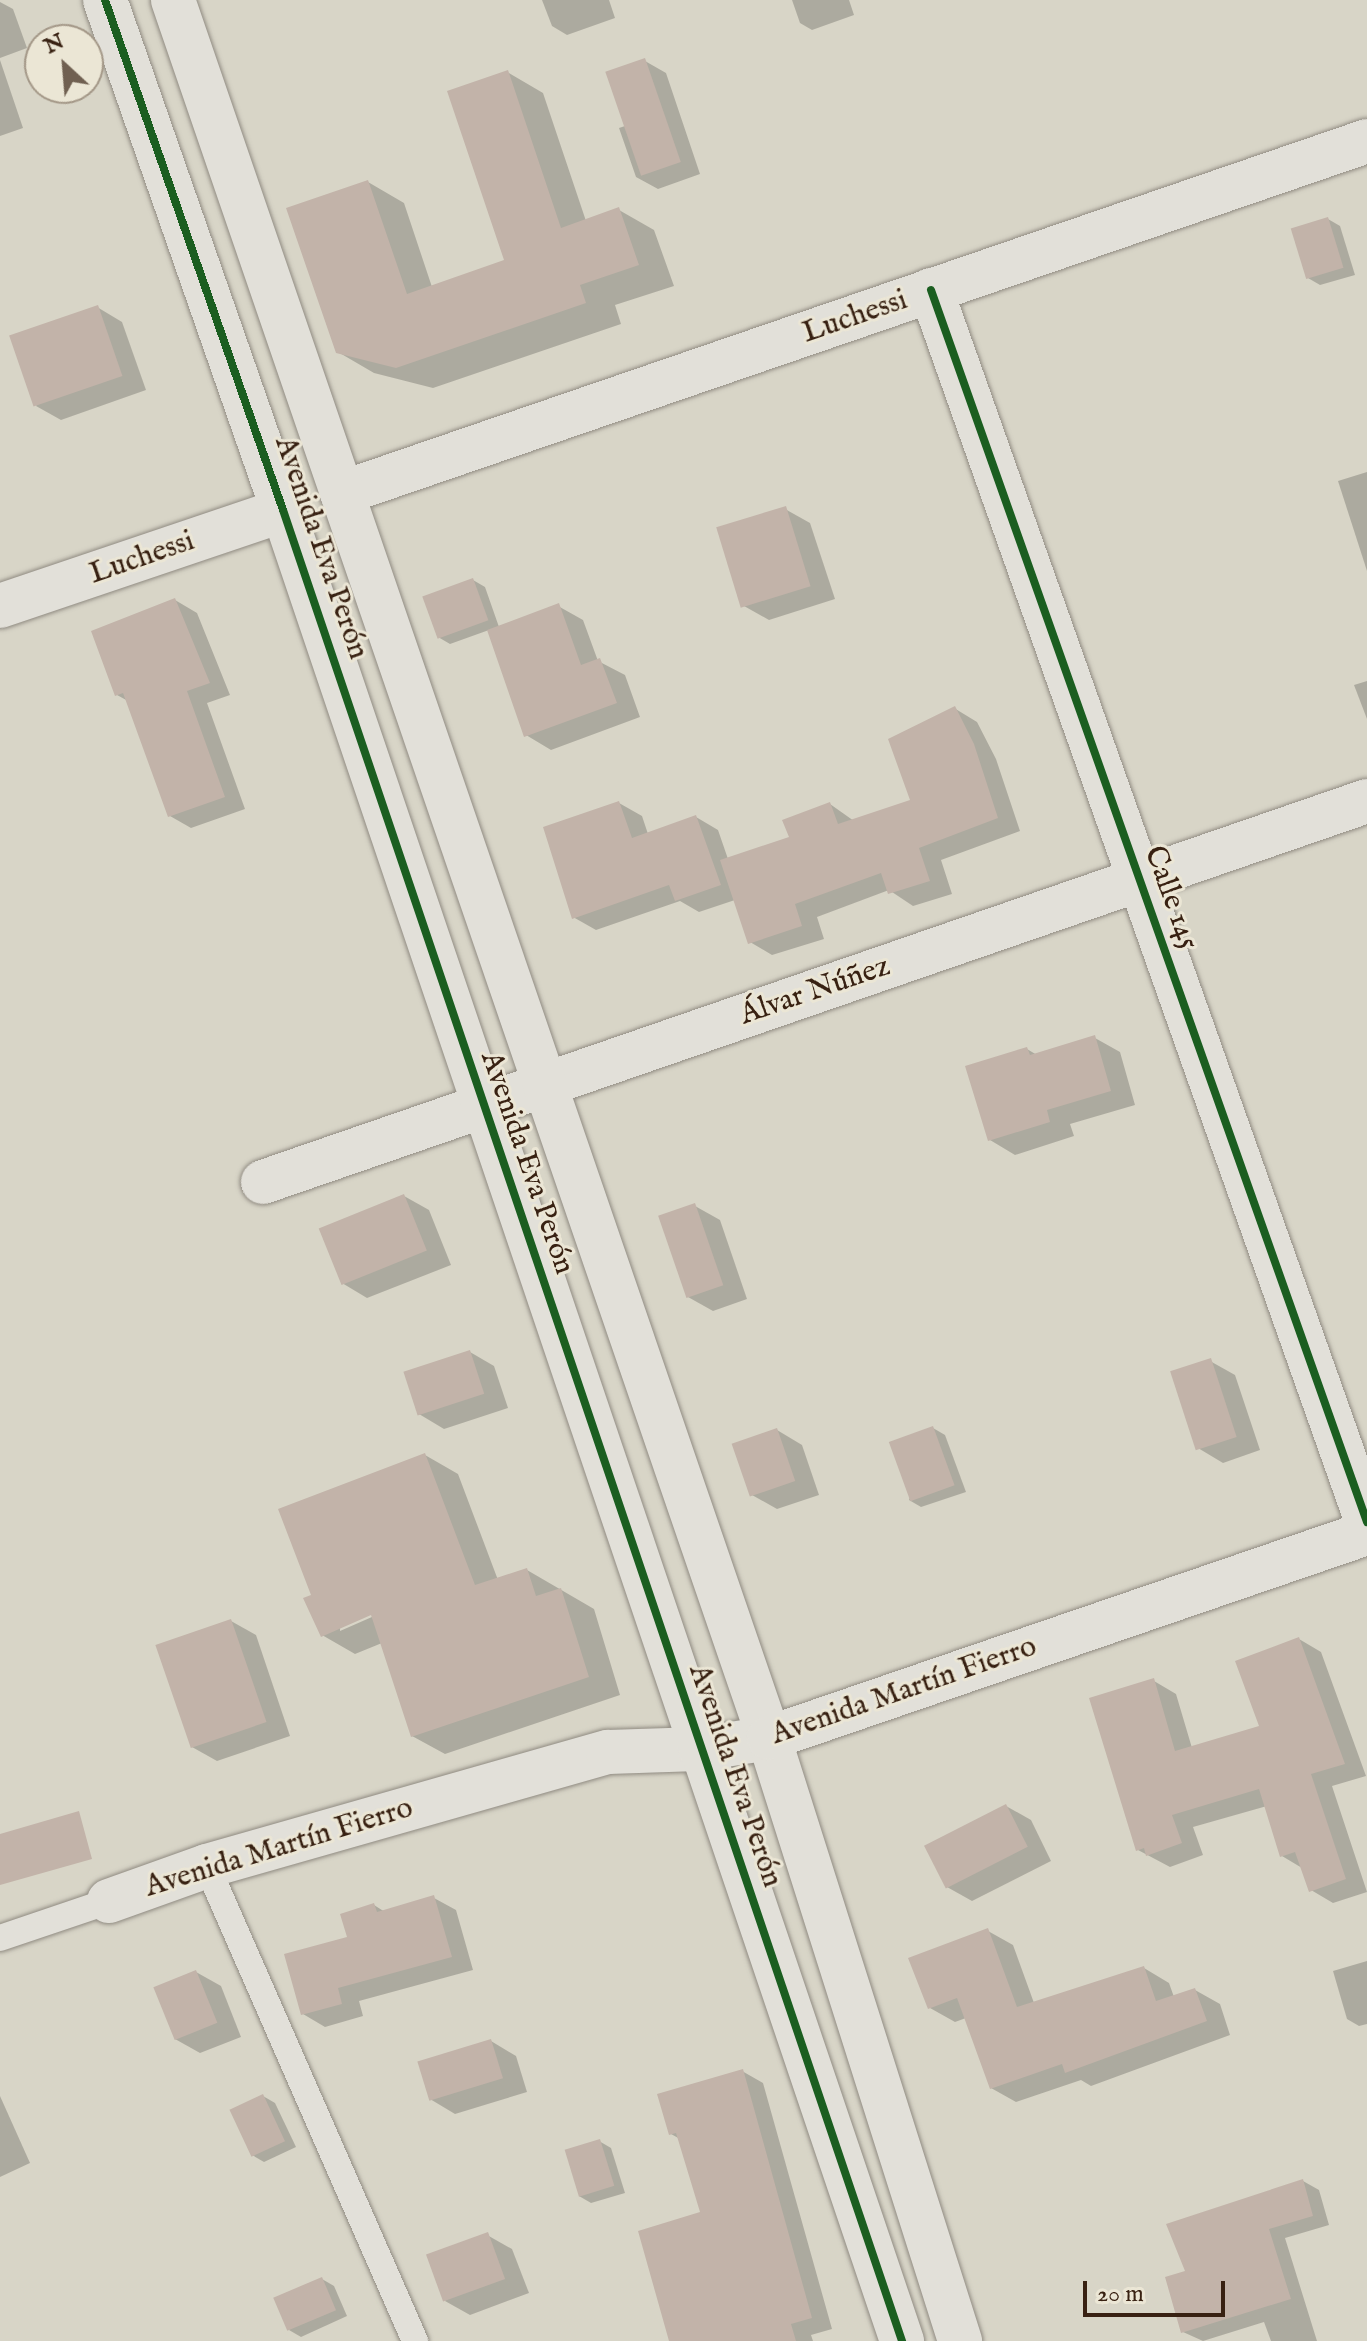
<!DOCTYPE html>
<meta charset="utf-8">
<style>
body{margin:0}
#map{position:relative;width:1367px;height:2341px;overflow:hidden;background:#d8d5c7;font-family:"IM FELL English",serif}
div>[style]{position:absolute}
[style*='--x']{left:calc(var(--x)*1px);top:calc(var(--y)*1px);width:calc(var(--w)*1px);rotate:calc(var(--a)*1deg)}
.shadow>*{inset:0;background:#0003}
.building>*{inset:0;background:#c2b3a9;transform-origin:0 0}
.roads{filter:drop-shadow(0 0 2px #908b82) drop-shadow(0 0 2px #908b82)}
.service>*{height:26px;margin:-13px;padding:0 13px;transform-origin:13px;border-radius:13px;background:#e2e0d9}
.minor>*{height:44px;margin:-22px;padding:0 22px;transform-origin:22px;border-radius:22px;background:#e2e0d9}
.tertiary>*{height:44px;margin:-22px;padding:0 22px;transform-origin:22px;border-radius:22px;background:#e2e0d9}
.secondary>*{height:44px;margin:-22px;padding:0 22px;transform-origin:22px;border-radius:22px;background:#e2e0d9}
.cycleway>*{height:8px;margin:-4px;padding:0 4px;transform-origin:4px;border-radius:4px;background:#1b5e20}
span{translate:-50% -50%;white-space:nowrap;text-align:center;line-height:1.15;-webkit-text-stroke:6px #ebe6d5;paint-order:stroke}
.street-label{font-size:30px;color:#382112}
.north{position:absolute;left:24px;top:24px;width:80px;height:80px;box-sizing:border-box;background:#ebe6d5;border:2px solid #a39787;border-radius:50%;rotate:334deg;font-size:22px;font-weight:700;line-height:32px;text-align:center;color:#382112}
.north::after{content:'';display:block;margin:auto;width:28px;height:36px;background:#706051;clip-path:polygon(50% 0,100% 100%,50% 72%,0 100%)}
.scale{position:absolute;left:1083px;top:2281px;width:142px;height:36px;box-sizing:border-box;border:4px solid #382112;border-top:0;padding-left:10px;font-size:24px;line-height:28px;white-space:nowrap;color:#382112;-webkit-text-stroke:6px #ebe6d5;paint-order:stroke}
</style>
<div id="map">
<div class="shadow">
<div style="clip-path:polygon(542px 0,609px 0,615px 18px,567px 35px,552px 26px)"></div>
<div style="clip-path:polygon(792px 0,849px 0,854px 15px,812px 30px,800px 23px)"></div>
<div style="clip-path:polygon(0 2px,13px 9px,27px 48px,0 58px)"></div>
<div style="clip-path:polygon(0 60px,23px 128px,0 136px)"></div>
<div style="clip-path:polygon(645px 61px,666px 73px,700px 174px,658px 189px,636px 177px,619px 128px,625px 126px)"></div>
<div style="clip-path:polygon(507px 72px,543px 93px,586px 221px,619px 210px,654px 230px,674px 286px,615px 305px,621px 324px,433px 388px,374px 373px,338px 352px,368px 182px,404px 203px,432px 287px,506px 261px)"></div>
<div style="clip-path:polygon(1328px 219px,1340px 226px,1355px 275px,1320px 285px,1308px 278px)"></div>
<div style="clip-path:polygon(97px 307px,122px 322px,146px 390px,61px 420px,36px 406px)"></div>
<div style="clip-path:polygon(1367px 472px,1367px 571px,1338px 481px)"></div>
<div style="clip-path:polygon(785px 509px,810px 523px,835px 599px,769px 620px,744px 606px)"></div>
<div style="clip-path:polygon(473px 580px,485px 587px,499px 627px,558px 606px,583px 620px,598px 661px,625px 675px,640px 717px,551px 750px,526px 735px,489px 630px,450px 644px,438px 637px)"></div>
<div style="clip-path:polygon(175px 600px,197px 613px,230px 695px,207px 703px,245px 809px,191px 828px,170px 816px,128px 701px,117px 695px)"></div>
<div style="clip-path:polygon(1367px 681px,1367px 719px,1354px 685px)"></div>
<div style="clip-path:polygon(954px 708px,977px 722px,996px 759px,1020px 831px,941px 860px,952px 894px,913px 906px,889px 890px,817px 917px,824px 939px,772px 955px,750px 942px,735px 900px,699px 912px,680px 901px,596px 930px,573px 917px,619px 803px,642px 816px,648px 834px,696px 817px,718px 830px,728px 859px,791px 839px,830px 804px,854px 821px,913px 801px)"></div>
<div style="clip-path:polygon(1095px 1038px,1120px 1052px,1135px 1105px,1070px 1124px,1074px 1136px,1015px 1155px,990px 1140px,1027px 1049px,1037px 1055px)"></div>
<div style="clip-path:polygon(404px 1196px,429px 1210px,451px 1265px,367px 1298px,342px 1283px)"></div>
<div style="clip-path:polygon(695px 1206px,720px 1220px,747px 1299px,713px 1311px,688px 1297px)"></div>
<div style="clip-path:polygon(470px 1352px,494px 1366px,508px 1408px,444px 1429px,419px 1414px)"></div>
<div style="clip-path:polygon(1210px 1361px,1235px 1375px,1260px 1450px,1223px 1463px,1198px 1448px)"></div>
<div style="clip-path:polygon(933px 1428px,945px 1435px,966px 1492px,921px 1507px,909px 1500px)"></div>
<div style="clip-path:polygon(777px 1430px,802px 1445px,819px 1495px,777px 1509px,752px 1495px)"></div>
<div style="clip-path:polygon(evenodd,425px 1455px,458px 1474px,498px 1580px,527px 1570px,594px 1609px,620px 1695px,445px 1754px,412px 1736px,382px 1643px,355px 1654px,322px 1635px,314px 1596px,425px 1455px,379px 1609px,381px 1613px,340px 1631px,340px 1626px,379px 1609px)"></div>
<div style="clip-path:polygon(231px 1621px,256px 1635px,290px 1736px,217px 1761px,192px 1747px)"></div>
<div style="clip-path:polygon(1299px 1639px,1321px 1652px,1366px 1776px,1332px 1786px,1367px 1892px,1333px 1903px,1311px 1890px,1302px 1868px,1282px 1856px,1267px 1806px,1193px 1827px,1203px 1855px,1170px 1867px,1138px 1850px,1154px 1681px,1176px 1694px,1192px 1748px,1261px 1727px)"></div>
<div style="clip-path:polygon(1006px 1806px,1031px 1820px,1051px 1861px,972px 1901px,947px 1887px)"></div>
<div style="clip-path:polygon(434px 1898px,456px 1910px,473px 1970px,359px 2001px,363px 2016px,325px 2027px,303px 2014px,374px 1905px,385px 1912px)"></div>
<div style="clip-path:polygon(988px 1931px,1013px 1945px,1034px 2003px,1144px 1968px,1169px 1983px,1174px 1997px,1195px 1990px,1220px 2004px,1230px 2035px,1091px 2086px,1081px 2080px,1016px 2102px,991px 2088px,966px 2018px,955px 2022px,930px 2008px)"></div>
<div style="clip-path:polygon(1367px 1961px,1367px 2024px,1359px 2026px,1347px 2019px,1333px 1971px)"></div>
<div style="clip-path:polygon(196px 1972px,221px 1986px,241px 2037px,200px 2053px,175px 2039px)"></div>
<div style="clip-path:polygon(491px 2041px,516px 2056px,527px 2092px,455px 2114px,430px 2099px)"></div>
<div style="clip-path:polygon(742px 2071px,763px 2083px,832px 2329px,811px 2335px,813px 2341px,670px 2341px,702px 2213px,680px 2139px,671px 2134px)"></div>
<div style="clip-path:polygon(0 2096px,30px 2163px,0 2177px)"></div>
<div style="clip-path:polygon(263px 2096px,275px 2103px,296px 2147px,264px 2162px,252px 2155px)"></div>
<div style="clip-path:polygon(599px 2141px,611px 2148px,625px 2193px,591px 2203px,579px 2196px)"></div>
<div style="clip-path:polygon(1303px 2181px,1319px 2190px,1329px 2225px,1285px 2238px,1317px 2341px,1271px 2341px,1264px 2322px,1203px 2341px,1183px 2332px,1187px 2273px)"></div>
<div style="clip-path:polygon(487px 2235px,512px 2249px,529px 2293px,470px 2315px,445px 2301px)"></div>
<div style="clip-path:polygon(322px 2279px,334px 2286px,347px 2316px,301px 2337px,289px 2330px)"></div>
</div>
<div class="building">
<div style="left:645px;top:58px;width:110px;height:42px;rotate:71deg"></div>
<div style="clip-path:polygon(508px 70px,561px 228px,619px 207px,639px 265px,580px 285px,586px 303px,396px 368px,336px 353px,286px 208px,368px 180px,407px 294px,504px 260px,447px 91px)"></div>
<div style="left:1328px;top:217px;width:53px;height:39px;rotate:73deg"></div>
<div style="left:98px;top:305px;width:75px;height:94px;rotate:71deg"></div>
<div style="left:786px;top:506px;width:84px;height:73px;rotate:73deg"></div>
<div style="left:473px;top:578px;width:45px;height:54px;rotate:70deg"></div>
<div style="clip-path:polygon(175px 598px,210px 683px,187px 691px,225px 797px,168px 817px,123px 693px,115px 696px,91px 631px)"></div>
<div style="clip-path:polygon(559px 603px,581px 665px,600px 658px,617px 703px,524px 737px,487px 630px)"></div>
<div style="clip-path:polygon(955px 706px,974px 744px,998px 818px,919px 848px,930px 881px,888px 894px,881px 873px,795px 904px,802px 926px,748px 944px,720px 860px,789px 837px,782px 820px,830px 802px,838px 824px,910px 800px,888px 739px)"></div>
<div style="clip-path:polygon(619px 801px,632px 838px,696px 815px,721px 885px,675px 901px,669px 885px,572px 919px,543px 827px)"></div>
<div style="clip-path:polygon(1095px 1035px,1111px 1091px,1047px 1110px,1050px 1122px,988px 1141px,965px 1066px,1027px 1047px,1030px 1055px)"></div>
<div style="left:404px;top:1194px;width:61px;height:92px;rotate:68deg"></div>
<div style="left:695px;top:1203px;width:87px;height:39px;rotate:71deg"></div>
<div style="left:470px;top:1350px;width:46px;height:70px;rotate:72deg"></div>
<div style="left:1211px;top:1358px;width:83px;height:43px;rotate:72deg"></div>
<div style="left:933px;top:1426px;width:63px;height:47px;rotate:70deg"></div>
<div style="left:777px;top:1428px;width:56px;height:48px;rotate:71deg"></div>
<div style="clip-path:polygon(425px 1453px,475px 1585px,527px 1568px,536px 1596px,561px 1588px,589px 1677px,411px 1737px,371px 1615px,321px 1637px,303px 1598px,311px 1595px,278px 1509px)"></div>
<div style="left:231px;top:1619px;width:109px;height:80px;rotate:71deg"></div>
<div style="clip-path:polygon(1299px 1637px,1345px 1764px,1311px 1774px,1346px 1879px,1309px 1892px,1295px 1852px,1280px 1857px,1259px 1789px,1172px 1815px,1182px 1843px,1146px 1856px,1144px 1848px,1136px 1851px,1089px 1698px,1154px 1678px,1175px 1751px,1259px 1726px,1235px 1661px)"></div>
<div style="left:1006px;top:1804px;width:48px;height:92px;rotate:63deg"></div>
<div style="clip-path:polygon(79px 1811px,92px 1859px,0 1885px,0 1834px)"></div>
<div style="clip-path:polygon(434px 1895px,452px 1957px,338px 1988px,342px 2004px,301px 2015px,284px 1954px,347px 1937px,340px 1914px,374px 1903px,377px 1912px)"></div>
<div style="clip-path:polygon(988px 1928px,1017px 2007px,1144px 1966px,1156px 2001px,1195px 1988px,1207px 2021px,1065px 2073px,1062px 2064px,990px 2089px,957px 1998px,928px 2009px,908px 1958px)"></div>
<div style="left:196px;top:1970px;width:57px;height:46px;rotate:68deg"></div>
<div style="left:491px;top:2039px;width:41px;height:77px;rotate:73deg"></div>
<div style="clip-path:polygon(743px 2069px,812px 2318px,791px 2324px,796px 2341px,669px 2341px,638px 2231px,700px 2212px,676px 2133px,669px 2135px,657px 2094px)"></div>
<div style="left:263px;top:2094px;width:52px;height:37px;rotate:65deg"></div>
<div style="left:600px;top:2139px;width:49px;height:37px;rotate:73deg"></div>
<div style="clip-path:polygon(1303px 2179px,1313px 2216px,1269px 2229px,1291px 2299px,1181px 2333px,1165px 2277px,1185px 2271px,1166px 2224px)"></div>
<div style="left:488px;top:2232px;width:50px;height:66px;rotate:70deg"></div>
<div style="left:322px;top:2277px;width:36px;height:53px;rotate:67deg"></div>
</div>
<div class="roads">
<div class="service">
<div style="--x:207;--y:1866;--w:519;--a:66.35"></div>
<div style="--x:0;--y:1938;--w:115;--a:-18.7"></div>
</div>
<div class="minor">
<div style="--x:931;--y:290;--w:1307;--a:70.51"></div>
<div style="--x:342;--y:493;--w:1084;--a:-18.95"></div>
<div style="--x:0;--y:606;--w:299;--a:-18.7"></div>
<div style="--x:263;--y:1182;--w:1168;--a:-19.04"></div>
<div style="--x:109;--y:1901;--w:104;--a:-19.7"></div>
<div style="--x:207;--y:1866;--w:417;--a:-15.9"></div>
<div style="--x:608;--y:1752;--w:92;--a:-1.9"></div>
<div style="--x:700;--y:1749;--w:70;--a:-9.1"></div>
</div>
<div class="tertiary">
<div style="--x:105;--y:0;--w:540;--a:70.76"></div>
<div style="--x:283;--y:510;--w:1933;--a:71.32"></div>
<div style="--x:173;--y:0;--w:1837;--a:71.07"></div>
<div style="--x:769;--y:1738;--w:633;--a:72.42"></div>
</div>
<div class="secondary">
<div style="--x:769;--y:1738;--w:632;--a:-18.92"></div>
</div>
</div>
<div class="cycleway">
<div style="--x:105;--y:0;--w:540;--a:70.76"></div>
<div style="--x:283;--y:510;--w:1933;--a:71.32"></div>
<div style="--x:931;--y:290;--w:1307;--a:70.51"></div>
</div>
<div class="street-label">
<span style="left:855px;top:317px;rotate:-19deg">Luchessi</span>
<span style="left:321px;top:548px;rotate:71deg">Avenida Eva Perón</span>
<span style="left:142px;top:558px;rotate:-19deg">Luchessi</span>
<span style="left:1171px;top:898px;rotate:70deg">Calle 145</span>
<span style="left:815px;top:991px;rotate:-19deg">Álvar Núñez</span>
<span style="left:527px;top:1163px;rotate:71deg">Avenida Eva Perón</span>
<span style="left:904px;top:1691px;rotate:-19deg">Avenida Martín Fierro</span>
<span style="left:735px;top:1776px;rotate:71deg">Avenida Eva Perón</span>
<span style="left:279px;top:1848px;rotate:-17deg">Avenida Martín Fierro</span>
</div>
<div class="north">N</div>
<div class="scale">20 m</div>
</div>
